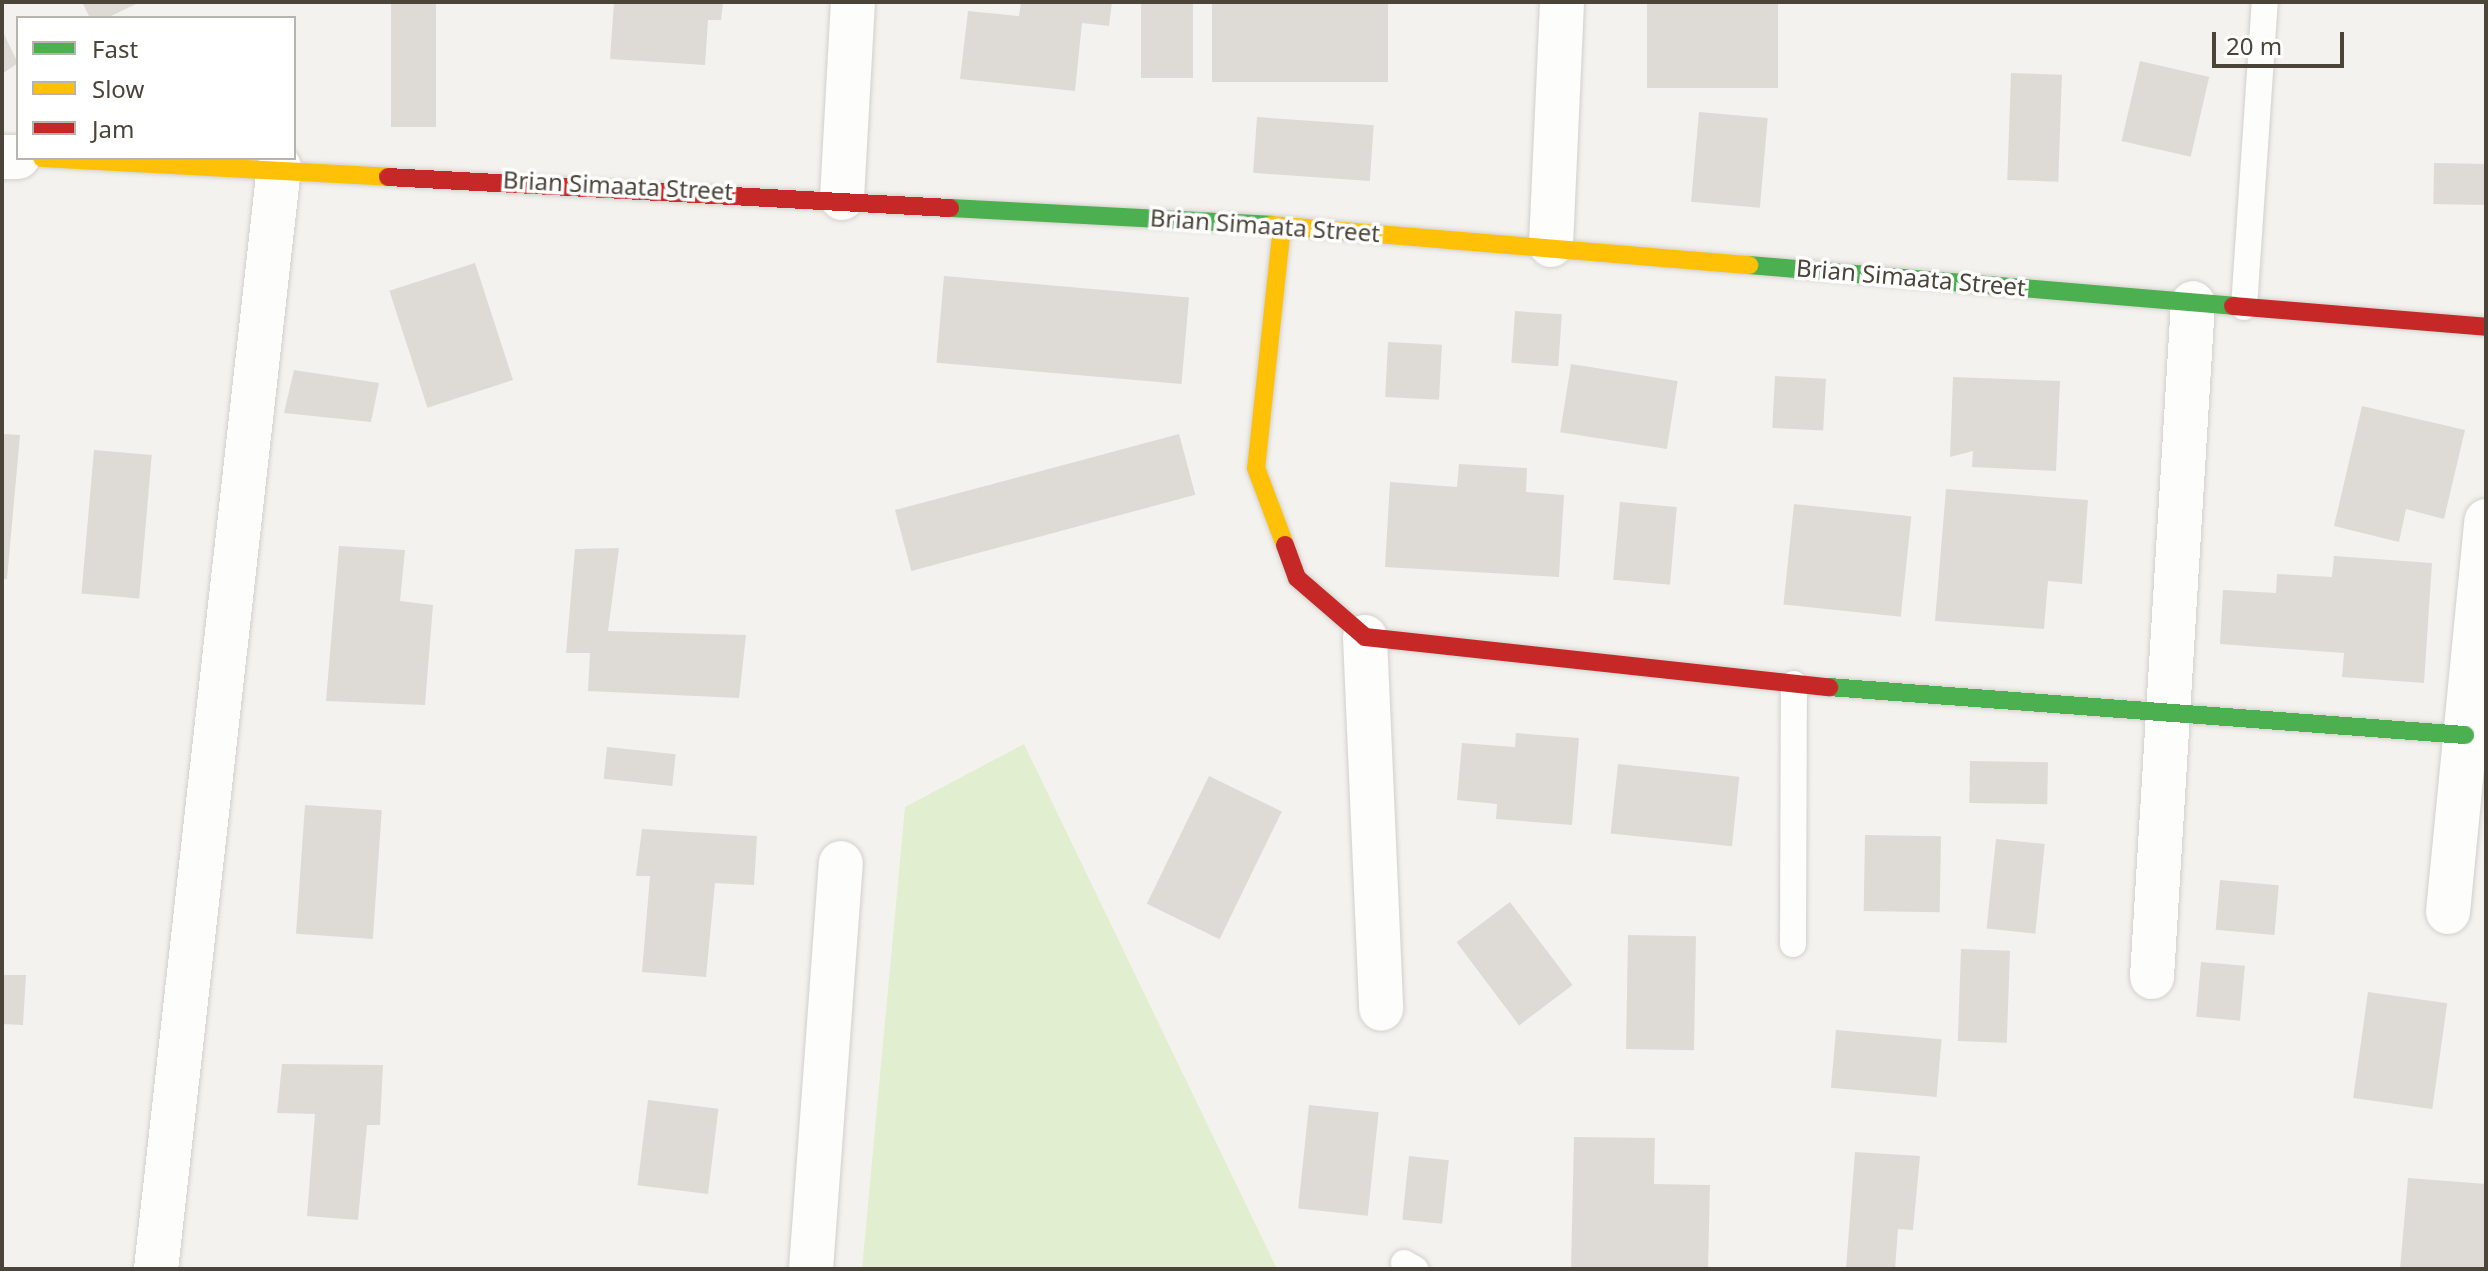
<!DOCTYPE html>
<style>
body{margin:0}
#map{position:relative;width:2488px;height:1271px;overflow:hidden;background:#f4f2ee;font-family:"Noto Sans",sans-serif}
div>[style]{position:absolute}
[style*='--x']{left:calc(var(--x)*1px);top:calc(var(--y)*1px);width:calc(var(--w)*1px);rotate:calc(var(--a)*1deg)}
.green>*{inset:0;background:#e1eecf}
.building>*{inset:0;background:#dedbd6;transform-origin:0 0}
.roads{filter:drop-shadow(0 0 2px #d2d0cb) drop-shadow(0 0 2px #d2d0cb)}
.lane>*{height:26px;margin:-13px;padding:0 13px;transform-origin:13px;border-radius:13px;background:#fdfdfc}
.street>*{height:44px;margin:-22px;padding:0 22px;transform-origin:22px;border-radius:22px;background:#fdfdfc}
.fast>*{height:18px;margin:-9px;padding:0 9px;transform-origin:9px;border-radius:9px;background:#4caf50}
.slow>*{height:18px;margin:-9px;padding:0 9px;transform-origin:9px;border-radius:9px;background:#ffc107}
.jam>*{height:18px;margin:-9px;padding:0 9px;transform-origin:9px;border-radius:9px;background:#c62828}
span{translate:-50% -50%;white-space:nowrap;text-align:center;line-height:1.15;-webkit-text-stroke:7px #fff;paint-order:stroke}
.street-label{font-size:24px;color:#4b4439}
.frame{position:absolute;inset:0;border:4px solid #4b4439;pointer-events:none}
.legend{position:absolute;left:16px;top:16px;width:280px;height:144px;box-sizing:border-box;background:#fff;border:2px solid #b7b4b0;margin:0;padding:10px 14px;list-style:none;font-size:24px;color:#4b4439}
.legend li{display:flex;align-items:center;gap:16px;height:40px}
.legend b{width:40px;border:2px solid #b7b4b0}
.scale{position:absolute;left:2212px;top:32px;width:132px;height:36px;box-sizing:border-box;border:4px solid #4b4439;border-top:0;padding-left:10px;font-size:24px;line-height:28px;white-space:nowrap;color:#4b4439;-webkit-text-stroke:6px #fff;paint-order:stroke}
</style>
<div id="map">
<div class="green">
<div style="clip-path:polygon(1024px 744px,1277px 1269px,862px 1269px,905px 807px)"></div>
</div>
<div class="building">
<div style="clip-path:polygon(82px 2px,140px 2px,107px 18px,90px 18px)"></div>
<div style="left:391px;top:2px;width:45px;height:125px"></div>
<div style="clip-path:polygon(614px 2px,723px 2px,721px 20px,708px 20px,705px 65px,610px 59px)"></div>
<div style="clip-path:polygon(1021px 2px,1112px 2px,1109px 26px,1082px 23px,1075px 91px,960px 79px,968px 11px,1019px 16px)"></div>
<div style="left:1141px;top:2px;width:52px;height:76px"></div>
<div style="left:1212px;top:2px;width:176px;height:80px"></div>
<div style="left:1647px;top:2px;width:131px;height:86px"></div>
<div style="clip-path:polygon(2px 30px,18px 63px,2px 74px)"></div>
<div style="left:2140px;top:61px;width:71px;height:82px;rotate:13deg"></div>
<div style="left:2011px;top:73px;width:51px;height:107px;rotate:2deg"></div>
<div style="left:1699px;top:112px;width:69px;height:90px;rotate:5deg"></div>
<div style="left:1257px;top:117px;width:117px;height:56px;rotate:4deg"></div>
<div style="left:2434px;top:163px;width:52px;height:41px;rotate:1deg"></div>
<div style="left:475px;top:263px;width:123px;height:90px;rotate:72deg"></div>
<div style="left:944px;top:276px;width:246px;height:87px;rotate:5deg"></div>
<div style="left:1515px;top:311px;width:47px;height:52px;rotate:4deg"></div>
<div style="left:1388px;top:342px;width:54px;height:55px;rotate:3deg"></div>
<div style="left:1571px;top:364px;width:108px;height:69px;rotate:9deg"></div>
<div style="clip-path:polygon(294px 370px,379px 383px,371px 422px,284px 413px)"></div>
<div style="left:1775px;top:376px;width:51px;height:52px;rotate:3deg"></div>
<div style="clip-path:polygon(1953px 377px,2060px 381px,2056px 471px,1972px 467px,1973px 451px,1950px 457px)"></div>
<div style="clip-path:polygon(2362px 406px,2465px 430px,2444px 519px,2406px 509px,2399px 542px,2334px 526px)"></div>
<div style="clip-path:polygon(2px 434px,20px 435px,7px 579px,2px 579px)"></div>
<div style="left:1179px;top:434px;width:63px;height:294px;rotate:75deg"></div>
<div style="left:94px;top:450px;width:58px;height:144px;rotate:5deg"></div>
<div style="clip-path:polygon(1459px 464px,1527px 468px,1526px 492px,1564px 495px,1559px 577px,1385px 567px,1390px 482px,1457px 487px)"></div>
<div style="clip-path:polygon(1946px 489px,2088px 500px,2082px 584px,2048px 581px,2044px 629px,1935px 621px)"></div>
<div style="left:1620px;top:502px;width:57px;height:78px;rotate:5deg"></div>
<div style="left:1794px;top:504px;width:118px;height:101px;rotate:6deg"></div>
<div style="clip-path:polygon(339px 546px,405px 550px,400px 601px,433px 605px,425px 705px,326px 701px)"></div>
<div style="clip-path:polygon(619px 548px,608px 631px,746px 635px,739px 698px,588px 691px,590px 653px,566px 653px,575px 549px)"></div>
<div style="clip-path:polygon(2334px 556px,2432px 563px,2424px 683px,2342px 677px,2344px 653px,2220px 644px,2223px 590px,2276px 593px,2277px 574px,2332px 577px)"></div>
<div style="clip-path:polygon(1516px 733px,1579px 738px,1572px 825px,1496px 819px,1497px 804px,1457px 800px,1462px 743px,1515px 747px)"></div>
<div style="left:607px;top:747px;width:69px;height:32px;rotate:6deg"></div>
<div style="left:1970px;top:761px;width:78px;height:42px;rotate:1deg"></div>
<div style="left:1618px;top:764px;width:122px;height:70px;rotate:6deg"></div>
<div style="left:1209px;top:776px;width:81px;height:142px;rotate:26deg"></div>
<div style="left:305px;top:805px;width:77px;height:129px;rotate:4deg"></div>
<div style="clip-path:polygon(642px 829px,757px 836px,754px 885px,715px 883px,706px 977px,642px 972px,650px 876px,636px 876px)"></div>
<div style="left:1865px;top:835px;width:76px;height:76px;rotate:1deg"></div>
<div style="left:1996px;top:839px;width:49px;height:90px;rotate:6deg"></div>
<div style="left:2220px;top:880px;width:59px;height:50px;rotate:5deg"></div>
<div style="left:1510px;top:902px;width:104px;height:67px;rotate:53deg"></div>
<div style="left:1628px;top:935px;width:68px;height:114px;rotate:1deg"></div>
<div style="left:1961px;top:949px;width:49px;height:92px;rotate:2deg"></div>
<div style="left:2201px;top:962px;width:44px;height:55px;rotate:5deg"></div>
<div style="clip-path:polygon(2px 975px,26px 975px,23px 1025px,2px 1024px)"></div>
<div style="left:2368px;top:992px;width:80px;height:107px;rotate:8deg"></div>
<div style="left:1836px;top:1030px;width:106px;height:58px;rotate:5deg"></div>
<div style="clip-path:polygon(282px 1064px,383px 1065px,380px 1125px,367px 1125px,358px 1220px,307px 1216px,315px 1114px,277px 1113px)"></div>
<div style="left:648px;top:1100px;width:71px;height:86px;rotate:7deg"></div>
<div style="left:1309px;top:1105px;width:70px;height:104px;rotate:6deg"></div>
<div style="clip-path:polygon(1574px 1137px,1655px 1138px,1654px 1184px,1710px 1185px,1708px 1269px,1571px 1269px)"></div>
<div style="clip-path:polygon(1855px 1152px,1920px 1156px,1913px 1230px,1898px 1229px,1895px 1269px,1846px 1269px)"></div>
<div style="left:1409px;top:1156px;width:40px;height:64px;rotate:6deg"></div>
<div style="clip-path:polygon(2408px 1178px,2486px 1184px,2486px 1269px,2400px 1269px)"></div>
</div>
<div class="roads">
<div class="lane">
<div style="--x:2244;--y:307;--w:306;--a:-86.1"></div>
<div style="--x:1793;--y:944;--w:260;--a:-89.8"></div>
<div style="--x:1404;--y:1263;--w:13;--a:29"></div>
</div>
<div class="street">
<div style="--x:2;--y:157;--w:16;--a:0"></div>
<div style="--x:842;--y:198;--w:196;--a:-86.8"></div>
<div style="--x:1551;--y:245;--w:243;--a:-87.4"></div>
<div style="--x:1365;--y:637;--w:372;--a:87.5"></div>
<div style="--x:2448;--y:912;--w:393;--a:-84.4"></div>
<div style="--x:2152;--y:977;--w:675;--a:-86.52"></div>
<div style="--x:156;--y:1269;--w:1109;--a:-83.63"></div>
<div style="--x:811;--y:1269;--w:407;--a:-85.8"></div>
</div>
<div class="fast">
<div style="--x:950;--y:208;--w:321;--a:3"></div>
<div style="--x:1749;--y:265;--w:486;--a:4.8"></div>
<div style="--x:1829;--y:687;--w:638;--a:4.32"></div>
</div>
<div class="slow">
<div style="--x:42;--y:158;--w:347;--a:3.1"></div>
<div style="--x:1271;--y:225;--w:480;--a:4.8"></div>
<div style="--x:1282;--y:226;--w:243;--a:96.1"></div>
<div style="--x:1256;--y:468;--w:82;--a:69.4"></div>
</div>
<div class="jam">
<div style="--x:388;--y:177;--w:563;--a:3.16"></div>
<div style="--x:2233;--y:306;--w:254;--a:4.7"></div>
<div style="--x:1285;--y:545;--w:35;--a:70"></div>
<div style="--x:1297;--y:578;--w:90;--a:40.9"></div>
<div style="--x:1365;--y:637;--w:467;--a:6.2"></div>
</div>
</div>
<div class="street-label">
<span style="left:618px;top:185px;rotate:3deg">Brian Simaata Street</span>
<span style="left:1265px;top:225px;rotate:4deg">Brian Simaata Street</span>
<span style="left:1911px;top:277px;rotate:5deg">Brian Simaata Street</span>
</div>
<div class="frame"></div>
<ul class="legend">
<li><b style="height:10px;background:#4caf50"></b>Fast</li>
<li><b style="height:10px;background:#ffc107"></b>Slow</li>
<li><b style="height:10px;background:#c62828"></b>Jam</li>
</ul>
<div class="scale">20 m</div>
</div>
